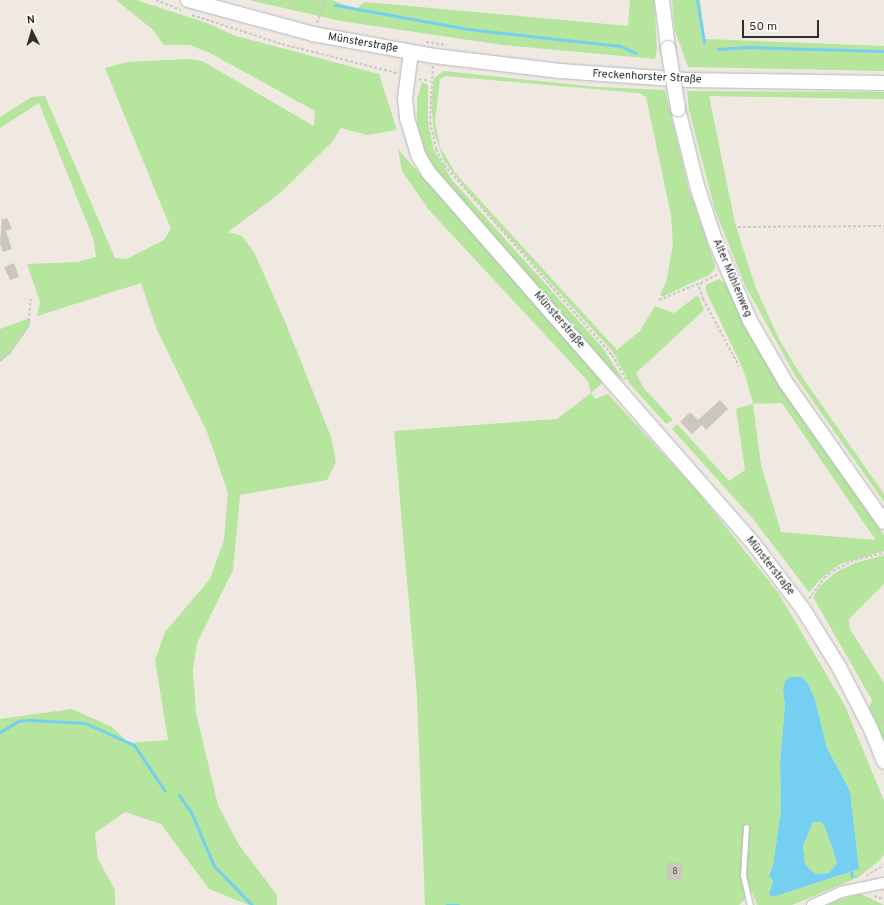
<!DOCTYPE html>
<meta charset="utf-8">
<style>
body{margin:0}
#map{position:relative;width:884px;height:905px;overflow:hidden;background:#efe9e1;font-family:Overpass,sans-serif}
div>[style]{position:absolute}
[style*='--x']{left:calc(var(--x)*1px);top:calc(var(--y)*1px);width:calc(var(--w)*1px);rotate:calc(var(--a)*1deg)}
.green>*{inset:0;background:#b6e59e}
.water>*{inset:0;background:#75cff0}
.stream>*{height:3px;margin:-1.5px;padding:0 1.5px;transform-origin:1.5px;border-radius:1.5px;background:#75cff0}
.building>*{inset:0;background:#cbc7bf;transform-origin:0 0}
.path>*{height:2px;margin-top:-1px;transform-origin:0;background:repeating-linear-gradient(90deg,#c9c9c9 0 3px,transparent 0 5px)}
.roads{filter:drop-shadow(0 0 1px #b4b7c1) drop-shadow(0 0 1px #b4b7c1)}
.lane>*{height:5px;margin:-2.5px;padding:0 2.5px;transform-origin:2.5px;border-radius:2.5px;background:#fff}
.street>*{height:10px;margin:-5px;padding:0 5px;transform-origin:5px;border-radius:5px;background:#fff}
.secondary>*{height:14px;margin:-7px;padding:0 7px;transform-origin:7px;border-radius:7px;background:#fff}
.bridges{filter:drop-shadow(0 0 1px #b4b7c1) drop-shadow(0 0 1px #b4b7c1)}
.secondary-bridge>*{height:14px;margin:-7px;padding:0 7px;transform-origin:7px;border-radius:7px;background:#fff}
span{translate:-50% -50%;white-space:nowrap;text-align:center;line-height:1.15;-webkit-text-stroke:3px #fff;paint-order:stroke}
.number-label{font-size:9px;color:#555452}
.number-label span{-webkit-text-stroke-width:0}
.street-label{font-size:11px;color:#2e2e2e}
.north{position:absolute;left:12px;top:12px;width:40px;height:40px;-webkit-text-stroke:3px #fff;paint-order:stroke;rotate:355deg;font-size:11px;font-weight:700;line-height:16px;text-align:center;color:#2e2e2e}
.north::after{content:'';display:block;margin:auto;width:14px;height:18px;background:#2e2e2e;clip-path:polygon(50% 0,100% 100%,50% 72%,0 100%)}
.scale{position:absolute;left:742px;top:20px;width:77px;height:18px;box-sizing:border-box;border:2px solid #2e2e2e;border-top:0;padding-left:5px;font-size:12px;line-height:14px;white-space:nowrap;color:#2e2e2e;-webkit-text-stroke:3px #fff;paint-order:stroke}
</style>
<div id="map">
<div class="green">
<div style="clip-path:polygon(116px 0,136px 0,207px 23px,236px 36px,379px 74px,397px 130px,367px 135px,341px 128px,332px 142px,279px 194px,228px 232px,242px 236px,254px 252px,286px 324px,331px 437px,336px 462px,327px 480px,240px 495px,233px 570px,197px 643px,193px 670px,196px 713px,218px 805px,239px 845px,277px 895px,277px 905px,249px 905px,209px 889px,161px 824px,125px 812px,95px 833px,98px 859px,115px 890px,115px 905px,0 905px,0 719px,72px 709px,112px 727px,129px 743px,168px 740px,155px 660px,165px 632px,210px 579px,224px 540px,228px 493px,207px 432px,157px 330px,141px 283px,37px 316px,40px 302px,27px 264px,77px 262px,96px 257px,93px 238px,39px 103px,0 128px,0 117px,32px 97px,45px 96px,115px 258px,127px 259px,164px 240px,171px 229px,105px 68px,126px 62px,191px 59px,202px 61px,314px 126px,315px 111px,210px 53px,190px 45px,164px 45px,152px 29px)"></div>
<div style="clip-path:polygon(249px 0,332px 0,356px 9px,365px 2px,628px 26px,630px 0,654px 0,657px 48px,655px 59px,502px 45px,341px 21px)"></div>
<div style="clip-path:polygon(672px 0,700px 0,705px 39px,884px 46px,884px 71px,688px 67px,675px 31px)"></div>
<div style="clip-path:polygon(444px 71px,597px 87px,665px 90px,688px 187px,715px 265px,715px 269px,709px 275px,664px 296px,660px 296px,667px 279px,673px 244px,671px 215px,646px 97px,639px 93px,446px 76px,440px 79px,435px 122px,440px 147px,456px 174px,617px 350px,640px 331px,655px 306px,674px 313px,698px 295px,704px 310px,636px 373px,643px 387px,673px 420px,666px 424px,630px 384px,613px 352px,469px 193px,444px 161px,434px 132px,431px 102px,434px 78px)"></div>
<div style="clip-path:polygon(422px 82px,428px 85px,428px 122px,434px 150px,452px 180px,602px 347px,625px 382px,606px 366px,439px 175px,424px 149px,417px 124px,417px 99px)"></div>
<div style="clip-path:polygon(687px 91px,884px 92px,884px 99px,709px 96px,735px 223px,755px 286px,778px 337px,798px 371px,884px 494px,884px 502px,796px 377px,745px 285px,715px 210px,689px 110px)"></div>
<div style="clip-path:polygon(evenodd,398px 149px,603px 382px,591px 393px,595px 399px,608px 394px,698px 492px,779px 594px,845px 706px,884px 801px,884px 854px,880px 860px,859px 877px,792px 905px,757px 905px,752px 891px,739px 905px,425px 905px,417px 696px,394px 431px,557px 419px,591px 393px,588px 381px,429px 210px,402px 171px,398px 149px,790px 677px,802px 677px,807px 682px,815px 699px,827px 748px,850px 791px,859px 869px,773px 897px,770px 889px,773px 881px,769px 876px,773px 865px,781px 810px,780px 763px,785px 704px,783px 690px,785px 681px,790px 677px)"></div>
<div style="clip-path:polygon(evenodd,719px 279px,726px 284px,753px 339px,783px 391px,884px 535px,884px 551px,840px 564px,822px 578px,809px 592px,753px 519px,672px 429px,677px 424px,729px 481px,745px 470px,736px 409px,753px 404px,752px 399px,743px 369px,706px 291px,706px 285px,719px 279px,782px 403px,875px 539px,875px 540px,781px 532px,761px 465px,753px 404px,782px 403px)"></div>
<div style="clip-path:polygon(30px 318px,30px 325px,11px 352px,0 362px,0 329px)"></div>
<div style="clip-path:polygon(884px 555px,884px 584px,849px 619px,850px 629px,884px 683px,884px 745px,869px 707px,872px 700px,813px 597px,819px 587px,836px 572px,855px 563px)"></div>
<div style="clip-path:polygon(813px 822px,821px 822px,824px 825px,831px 844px,837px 863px,829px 873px,815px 874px,805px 864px,803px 846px)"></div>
<div style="clip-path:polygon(861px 894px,884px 905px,827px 905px,839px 900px)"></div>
</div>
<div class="water">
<div style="clip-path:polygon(evenodd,790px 677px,802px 677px,807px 682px,815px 699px,827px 748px,850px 791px,859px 869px,773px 897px,769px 894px,773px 881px,769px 876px,773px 865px,781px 810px,780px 763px,785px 704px,783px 690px,785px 681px,790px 677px,813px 822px,821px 822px,824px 825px,831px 844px,837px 863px,829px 873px,815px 874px,805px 864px,803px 846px,813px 822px)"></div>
</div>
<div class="stream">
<div style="--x:697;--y:0;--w:43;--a:80.5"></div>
<div style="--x:335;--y:5;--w:135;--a:10.2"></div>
<div style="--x:468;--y:29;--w:153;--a:6.4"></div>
<div style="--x:620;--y:46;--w:17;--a:24"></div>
<div style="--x:718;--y:49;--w:30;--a:-4"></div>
<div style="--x:748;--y:47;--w:136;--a:1.7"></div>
<div style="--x:0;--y:732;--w:21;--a:-31"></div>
<div style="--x:18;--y:721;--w:11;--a:-5"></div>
<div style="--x:29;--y:720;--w:56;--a:3.1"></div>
<div style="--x:85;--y:723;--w:54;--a:24.2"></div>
<div style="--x:134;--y:745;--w:55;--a:56"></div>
<div style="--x:179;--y:795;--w:21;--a:55"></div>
<div style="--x:191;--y:812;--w:59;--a:66.9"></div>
<div style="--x:214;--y:866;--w:54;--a:45.7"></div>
<div style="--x:851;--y:872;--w:4;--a:76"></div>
<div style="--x:447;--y:905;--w:11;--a:0"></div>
</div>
<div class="building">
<div style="clip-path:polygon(2px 217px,3px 220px,7px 218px,12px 229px,6px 231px,12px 249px,3px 252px,0 244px)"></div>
<div style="clip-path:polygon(14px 263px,19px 277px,10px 280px,4px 267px)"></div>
<div style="clip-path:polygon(720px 400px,728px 409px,706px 430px,702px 425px,692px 434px,680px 422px,690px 412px,698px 420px)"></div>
<div style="left:668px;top:862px;width:15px;height:17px;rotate:8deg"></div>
</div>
<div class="path">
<div style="--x:156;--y:0;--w:27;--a:22"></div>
<div style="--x:192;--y:15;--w:95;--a:17.9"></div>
<div style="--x:282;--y:44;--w:119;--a:14.2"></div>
<div style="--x:317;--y:23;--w:24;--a:-71"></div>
<div style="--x:426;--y:42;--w:21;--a:8"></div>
<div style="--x:433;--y:66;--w:56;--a:93.1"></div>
<div style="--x:430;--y:122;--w:28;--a:77"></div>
<div style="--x:436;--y:149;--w:18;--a:63"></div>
<div style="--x:444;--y:165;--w:254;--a:48.5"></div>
<div style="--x:612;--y:355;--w:28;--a:60"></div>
<div style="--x:419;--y:79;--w:11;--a:10"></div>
<div style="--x:738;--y:227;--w:146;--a:-0.4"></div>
<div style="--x:717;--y:275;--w:17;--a:155"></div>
<div style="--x:702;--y:282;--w:6;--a:121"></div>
<div style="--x:699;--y:287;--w:13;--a:72"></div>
<div style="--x:703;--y:299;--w:76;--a:61.8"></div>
<div style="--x:659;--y:300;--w:44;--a:-22.5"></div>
<div style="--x:0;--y:361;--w:13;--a:-39"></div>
<div style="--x:10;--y:353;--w:32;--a:-56"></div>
<div style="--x:28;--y:326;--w:27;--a:-84"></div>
<div style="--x:809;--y:599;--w:26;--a:-54"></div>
<div style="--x:824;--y:578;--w:11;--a:-38"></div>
<div style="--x:833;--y:571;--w:25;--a:-27"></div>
<div style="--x:855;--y:560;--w:30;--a:-14"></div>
<div style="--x:879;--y:717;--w:8;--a:50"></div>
<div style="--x:866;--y:876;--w:21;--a:-31"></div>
<div style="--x:874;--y:896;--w:10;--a:17"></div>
</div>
<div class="roads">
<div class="lane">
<div style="--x:746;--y:827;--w:48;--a:93.6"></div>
<div style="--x:743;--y:875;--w:31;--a:77"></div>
</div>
<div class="street">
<div style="--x:812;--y:905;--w:32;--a:-24"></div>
<div style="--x:841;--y:892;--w:44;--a:-11.8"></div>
</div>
<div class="secondary">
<div style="--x:188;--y:0;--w:130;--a:15.2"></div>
<div style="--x:313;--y:34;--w:123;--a:10.3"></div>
<div style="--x:434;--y:56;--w:127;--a:6.8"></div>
<div style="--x:560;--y:71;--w:127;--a:4.1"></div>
<div style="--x:687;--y:80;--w:197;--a:0.9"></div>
<div style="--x:662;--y:0;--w:48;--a:82.9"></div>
<div style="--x:411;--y:52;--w:46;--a:97.4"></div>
<div style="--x:405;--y:98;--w:20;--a:84"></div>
<div style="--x:407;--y:118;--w:39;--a:73"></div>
<div style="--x:418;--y:155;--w:21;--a:59"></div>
<div style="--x:429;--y:173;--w:492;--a:48.8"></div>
<div style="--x:753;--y:543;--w:83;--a:52.9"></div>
<div style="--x:803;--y:609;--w:68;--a:58.2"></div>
<div style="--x:839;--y:667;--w:70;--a:62.7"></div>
<div style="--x:871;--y:729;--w:35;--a:68"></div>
<div style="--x:678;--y:109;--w:79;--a:76.1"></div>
<div style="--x:697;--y:186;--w:57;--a:71.6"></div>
<div style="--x:715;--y:240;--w:88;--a:66.6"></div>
<div style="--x:750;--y:321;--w:72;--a:59.9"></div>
<div style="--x:786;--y:383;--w:170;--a:54.8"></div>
</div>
</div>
<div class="bridges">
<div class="secondary-bridge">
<div style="--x:668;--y:48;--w:62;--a:80.7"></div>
</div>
</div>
<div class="number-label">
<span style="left:675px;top:872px">8</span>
</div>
<div class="street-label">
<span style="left:363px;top:43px;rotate:10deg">Münsterstraße</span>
<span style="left:647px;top:77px;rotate:3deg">Freckenhorster Straße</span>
<span style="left:732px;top:278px;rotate:67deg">Alter Mühlenweg</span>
<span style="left:559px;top:320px;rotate:49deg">Münsterstraße</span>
<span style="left:770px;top:566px;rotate:52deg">Münsterstraße</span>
</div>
<div class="north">N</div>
<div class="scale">50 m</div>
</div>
